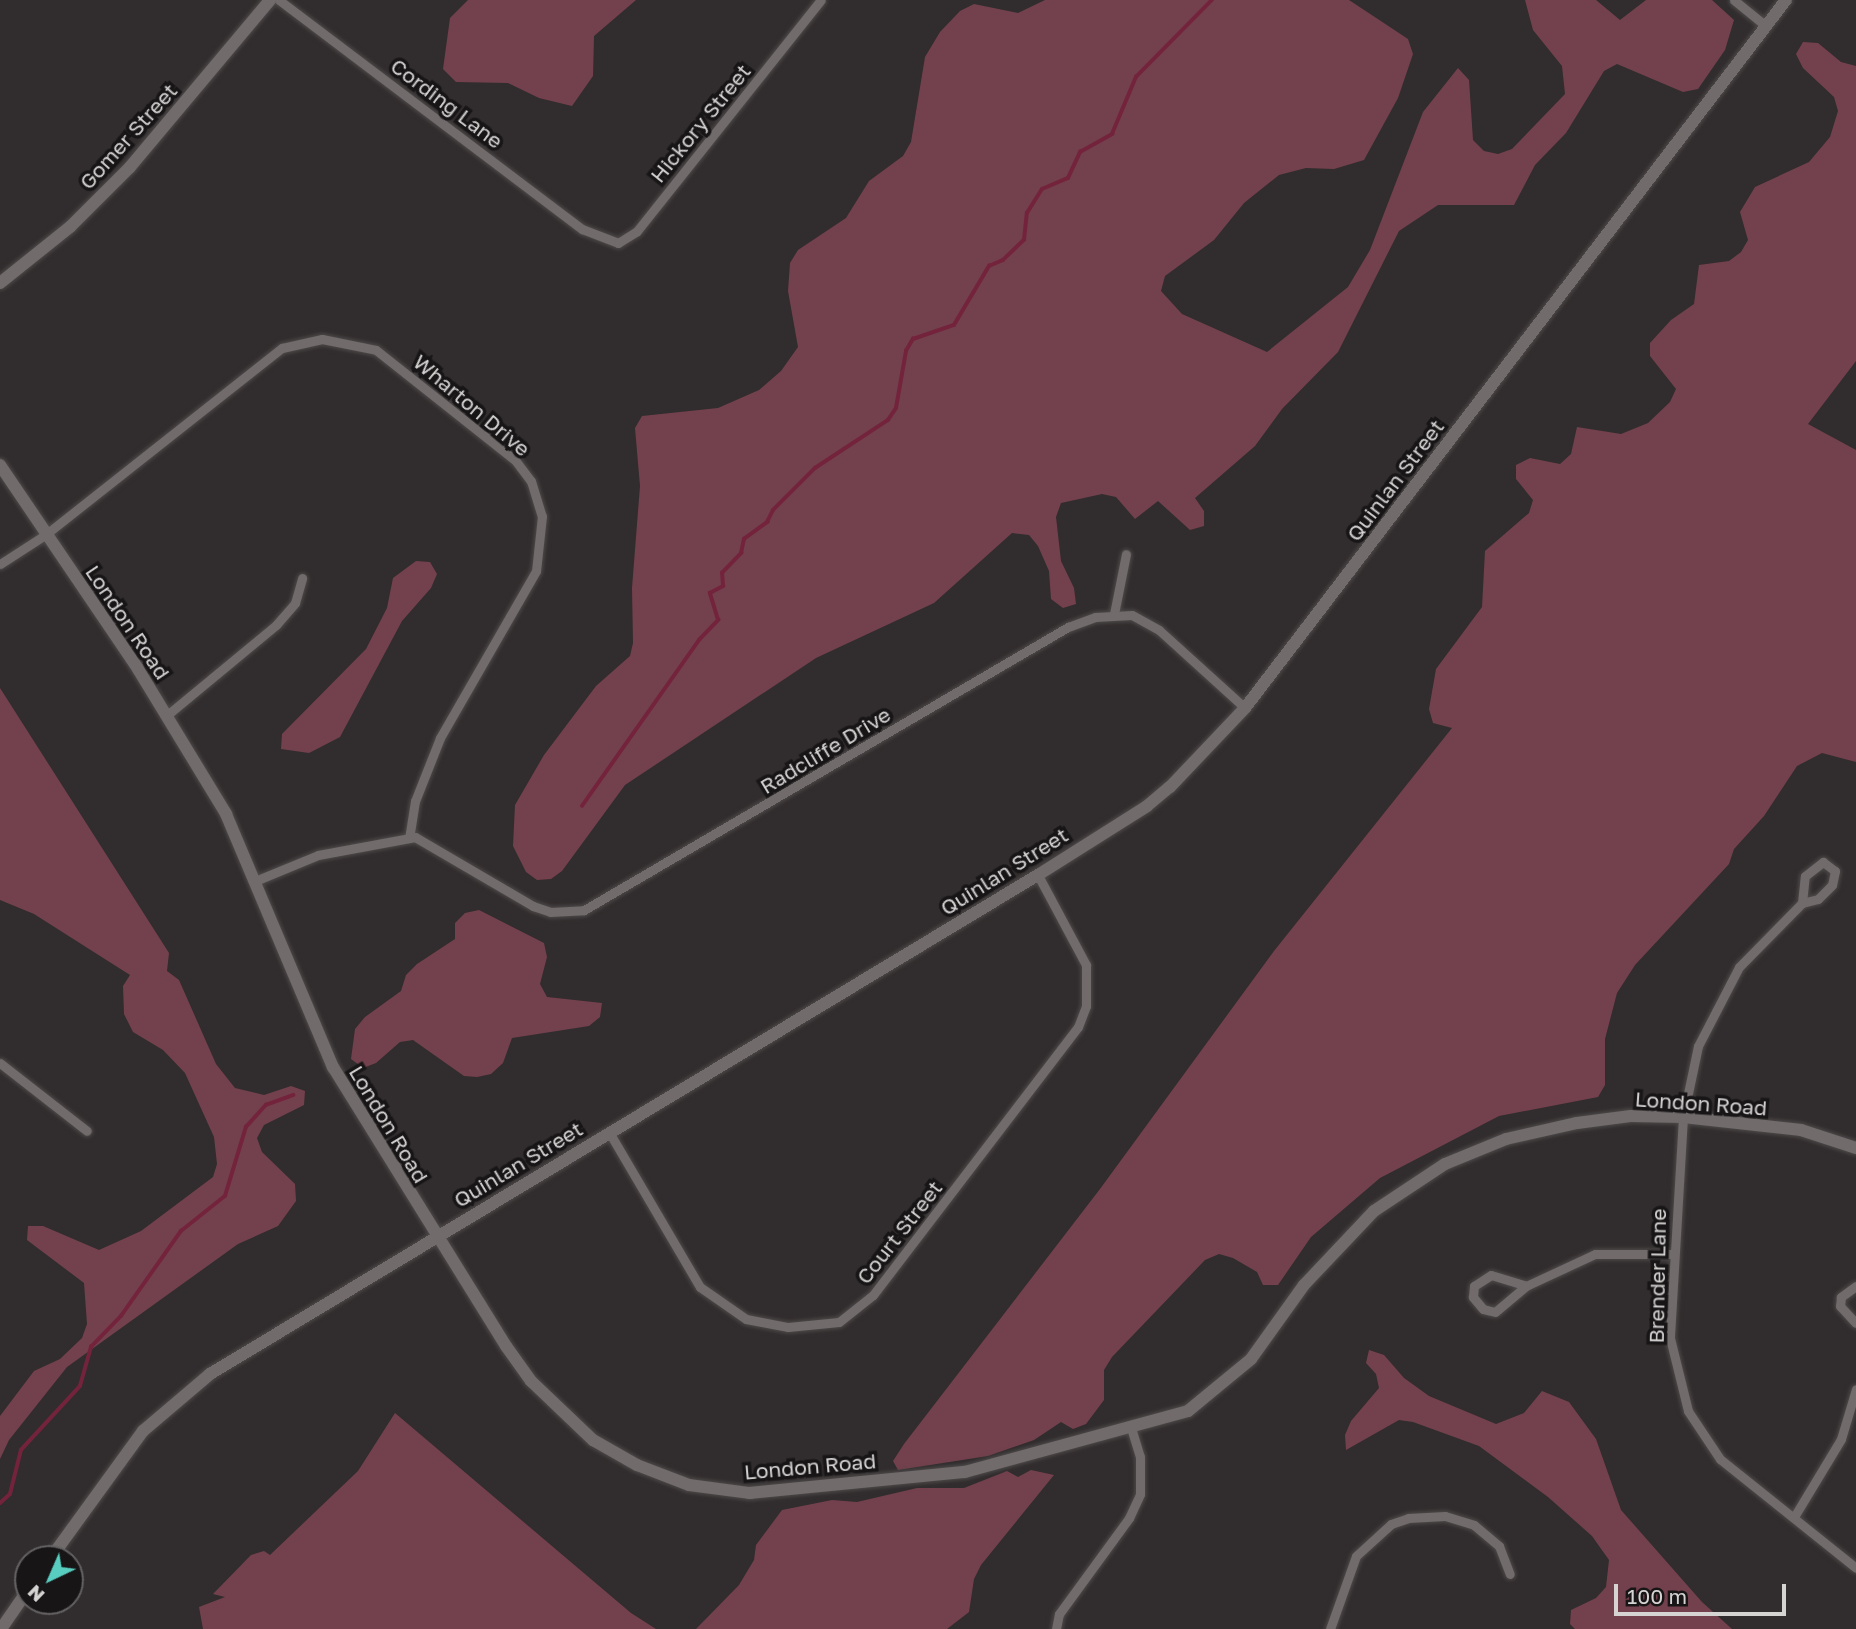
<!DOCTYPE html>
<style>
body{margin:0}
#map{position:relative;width:1856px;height:1629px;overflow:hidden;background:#312c2d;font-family:"Golos Text",sans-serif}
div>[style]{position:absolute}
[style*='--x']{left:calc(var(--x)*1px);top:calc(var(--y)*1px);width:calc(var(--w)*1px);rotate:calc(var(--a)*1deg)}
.green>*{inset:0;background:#73414d}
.stream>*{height:3.5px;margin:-1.75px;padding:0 1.75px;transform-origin:1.75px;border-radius:1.75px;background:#73243c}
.roads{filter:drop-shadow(0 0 2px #4e4a4a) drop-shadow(0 0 2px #4e4a4a)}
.street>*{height:9px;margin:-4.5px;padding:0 4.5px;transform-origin:4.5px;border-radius:4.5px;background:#716b6c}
.secondary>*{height:12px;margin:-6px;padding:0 6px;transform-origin:6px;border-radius:6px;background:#716b6c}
span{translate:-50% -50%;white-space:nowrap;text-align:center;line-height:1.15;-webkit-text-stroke:7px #171516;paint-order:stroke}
.street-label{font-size:21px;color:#d6d3d3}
.north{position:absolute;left:14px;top:1545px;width:70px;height:70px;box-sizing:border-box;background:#171516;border:2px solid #636162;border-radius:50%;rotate:224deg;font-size:19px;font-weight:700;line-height:28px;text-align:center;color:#d6d3d3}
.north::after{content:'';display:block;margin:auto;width:24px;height:32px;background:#58cec0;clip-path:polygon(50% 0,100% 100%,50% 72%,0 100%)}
.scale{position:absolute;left:1614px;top:1584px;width:172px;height:32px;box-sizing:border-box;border:4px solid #d6d3d3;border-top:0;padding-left:9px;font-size:21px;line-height:24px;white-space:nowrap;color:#d6d3d3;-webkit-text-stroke:5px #171516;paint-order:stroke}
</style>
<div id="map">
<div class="green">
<div style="clip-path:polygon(468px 0,636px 0,594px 36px,593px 76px,572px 106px,539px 98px,508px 83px,456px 82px,443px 69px,450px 18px)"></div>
<div style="clip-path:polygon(1045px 0,1349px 0,1408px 39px,1413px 54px,1398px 98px,1364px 160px,1334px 169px,1306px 168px,1279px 175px,1244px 203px,1214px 240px,1165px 276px,1161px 291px,1182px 314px,1267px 352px,1348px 287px,1370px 250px,1423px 112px,1458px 68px,1469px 80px,1473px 140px,1484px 151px,1498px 154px,1512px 149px,1565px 94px,1562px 66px,1533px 30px,1525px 0,1596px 0,1620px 20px,1646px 0,1712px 0,1734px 20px,1725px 50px,1698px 89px,1683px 92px,1617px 64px,1604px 71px,1566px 133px,1535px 165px,1514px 205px,1438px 205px,1399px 231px,1338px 352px,1282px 409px,1255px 446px,1195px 498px,1204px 511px,1204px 526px,1190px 530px,1158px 501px,1135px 519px,1116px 497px,1102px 494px,1061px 503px,1056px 517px,1061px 561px,1074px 588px,1076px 604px,1063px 608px,1051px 599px,1049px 571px,1038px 546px,1029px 535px,1012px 533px,934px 603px,816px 658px,625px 785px,562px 871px,551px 879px,537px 880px,526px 872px,513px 846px,515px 805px,544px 755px,596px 686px,630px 656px,633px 643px,632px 588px,640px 486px,635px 428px,642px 416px,718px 408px,759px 390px,781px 371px,798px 347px,788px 291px,790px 263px,798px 250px,846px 218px,869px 181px,903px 156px,911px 142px,925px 57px,940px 32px,960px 11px,974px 4px,1018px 13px)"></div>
<div style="clip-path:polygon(1803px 42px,1818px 43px,1841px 62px,1856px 66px,1856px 361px,1808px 424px,1856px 450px,1856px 762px,1822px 753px,1797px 766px,1764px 816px,1734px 849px,1729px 864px,1635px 965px,1617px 993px,1605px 1039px,1605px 1085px,1598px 1097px,1499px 1116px,1380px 1178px,1311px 1237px,1278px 1285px,1263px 1285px,1257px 1272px,1233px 1258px,1219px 1254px,1205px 1260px,1112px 1357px,1104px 1370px,1104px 1400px,1086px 1424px,1073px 1429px,1061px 1422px,1034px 1440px,988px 1456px,898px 1470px,893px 1461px,904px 1444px,1100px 1189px,1274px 951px,1452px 728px,1433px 723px,1429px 709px,1436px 669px,1482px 607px,1485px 551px,1529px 513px,1533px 500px,1516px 479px,1516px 465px,1530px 458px,1560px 464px,1571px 454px,1577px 427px,1621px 434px,1648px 423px,1670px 402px,1676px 389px,1650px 356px,1650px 343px,1671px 320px,1694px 304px,1699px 265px,1729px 261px,1741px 252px,1748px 240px,1740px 212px,1755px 187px,1809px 162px,1830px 137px,1838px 111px,1834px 97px,1803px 68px,1796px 54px)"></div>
<div style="clip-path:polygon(416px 561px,430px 562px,437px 574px,431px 588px,402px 621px,340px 737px,313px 751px,309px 753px,281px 749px,282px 734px,366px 649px,387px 608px,393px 578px)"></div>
<div style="clip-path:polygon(0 688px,169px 953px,167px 971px,179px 980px,216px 1064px,235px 1088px,264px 1095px,291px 1086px,305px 1091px,304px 1105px,264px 1125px,257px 1138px,262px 1152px,295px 1184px,296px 1201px,278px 1226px,238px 1244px,67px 1367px,9px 1440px,0 1459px,0 1416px,34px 1371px,60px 1359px,82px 1338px,87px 1324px,84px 1283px,27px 1240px,28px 1226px,43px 1226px,99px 1250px,141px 1231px,213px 1177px,217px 1164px,214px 1137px,185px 1073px,163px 1050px,133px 1032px,124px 1014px,123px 986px,130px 975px,34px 914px,0 900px)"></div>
<div style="clip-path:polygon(479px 910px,544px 943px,547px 957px,540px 984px,547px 997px,602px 1003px,600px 1017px,589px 1026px,512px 1038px,503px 1063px,491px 1074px,477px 1077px,464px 1076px,413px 1040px,400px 1042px,376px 1063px,363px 1068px,351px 1059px,355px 1029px,365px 1017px,401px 991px,406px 975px,417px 964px,455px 939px,455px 923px,465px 913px)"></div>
<div style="clip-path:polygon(1369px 1350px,1384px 1355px,1404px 1378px,1429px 1396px,1496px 1424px,1524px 1413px,1542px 1391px,1569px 1402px,1596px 1439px,1621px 1510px,1702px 1602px,1732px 1629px,1575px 1629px,1570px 1624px,1571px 1610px,1596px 1598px,1606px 1587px,1609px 1560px,1592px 1536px,1548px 1497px,1479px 1446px,1413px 1422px,1399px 1420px,1346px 1450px,1345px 1435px,1351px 1421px,1379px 1388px,1376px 1374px,1366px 1363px)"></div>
<div style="clip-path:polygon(395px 1413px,631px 1613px,656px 1629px,203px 1629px,199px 1607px,225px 1597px,213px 1594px,251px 1555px,264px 1551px,270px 1555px,358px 1471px)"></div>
<div style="clip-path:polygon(1031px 1470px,1054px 1475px,981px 1565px,974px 1579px,969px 1612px,947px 1629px,696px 1629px,739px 1585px,754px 1560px,756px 1545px,782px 1510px,832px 1500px,857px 1502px,917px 1488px,964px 1488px,1007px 1471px,1018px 1477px)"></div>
</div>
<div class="stream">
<div style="--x:582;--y:806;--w:203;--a:-54.8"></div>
<div style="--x:699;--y:640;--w:28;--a:-46"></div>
<div style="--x:718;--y:620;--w:28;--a:-107"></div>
<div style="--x:710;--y:593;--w:15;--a:-28"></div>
<div style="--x:723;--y:586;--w:13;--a:-94"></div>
<div style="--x:722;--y:573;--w:28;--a:-46"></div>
<div style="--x:741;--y:553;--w:14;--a:-78"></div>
<div style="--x:744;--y:539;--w:29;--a:-36"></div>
<div style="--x:767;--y:522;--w:13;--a:-63"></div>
<div style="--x:773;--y:510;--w:59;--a:-45"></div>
<div style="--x:815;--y:468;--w:87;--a:-33.3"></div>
<div style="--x:888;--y:420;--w:14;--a:-56"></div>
<div style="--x:896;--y:408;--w:58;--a:-80"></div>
<div style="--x:906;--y:351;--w:14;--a:-60"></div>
<div style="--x:913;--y:339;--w:43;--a:-18.9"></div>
<div style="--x:954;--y:325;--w:69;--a:-59.3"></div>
<div style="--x:989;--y:266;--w:15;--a:-23"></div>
<div style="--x:1003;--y:260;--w:29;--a:-44"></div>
<div style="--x:1024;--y:240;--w:27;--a:-84"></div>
<div style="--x:1027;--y:213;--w:28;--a:-58"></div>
<div style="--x:1042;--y:189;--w:28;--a:-23"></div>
<div style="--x:1068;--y:178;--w:29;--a:-65"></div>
<div style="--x:1080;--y:152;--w:37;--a:-29"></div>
<div style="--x:1112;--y:134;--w:62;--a:-67.2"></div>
<div style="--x:1136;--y:77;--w:108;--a:-45.4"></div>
<div style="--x:0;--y:1503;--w:13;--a:-42"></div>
<div style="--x:10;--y:1494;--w:45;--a:-76"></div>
<div style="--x:21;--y:1450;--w:87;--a:-47.3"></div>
<div style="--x:80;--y:1386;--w:41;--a:-74.2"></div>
<div style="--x:91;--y:1347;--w:43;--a:-45.9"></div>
<div style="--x:121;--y:1316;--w:104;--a:-54.8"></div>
<div style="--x:181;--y:1231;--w:56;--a:-38.5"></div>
<div style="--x:225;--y:1196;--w:72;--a:-73.1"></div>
<div style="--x:246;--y:1127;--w:30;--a:-48"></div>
<div style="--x:266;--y:1105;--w:29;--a:-20"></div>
</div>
<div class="roads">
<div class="street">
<div style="--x:279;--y:0;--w:380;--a:37.1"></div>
<div style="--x:582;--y:229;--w:39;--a:21"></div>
<div style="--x:618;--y:243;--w:22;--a:-32"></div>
<div style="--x:637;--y:231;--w:295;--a:-51.5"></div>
<div style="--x:1734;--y:0;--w:41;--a:39.1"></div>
<div style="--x:0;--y:564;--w:54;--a:-32.8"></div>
<div style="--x:45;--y:535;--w:302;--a:-38.3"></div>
<div style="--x:282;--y:348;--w:41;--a:-12.7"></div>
<div style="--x:322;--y:339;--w:55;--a:11.5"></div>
<div style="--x:376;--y:350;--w:177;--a:38.4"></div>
<div style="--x:515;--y:460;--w:26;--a:53"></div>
<div style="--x:531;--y:481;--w:37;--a:73"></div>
<div style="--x:542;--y:516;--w:55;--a:96.2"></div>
<div style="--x:536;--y:571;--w:193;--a:119.9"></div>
<div style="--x:440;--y:738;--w:68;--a:111.6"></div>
<div style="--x:415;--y:801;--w:36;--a:99"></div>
<div style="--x:1114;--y:614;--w:61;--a:-78.7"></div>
<div style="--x:166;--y:716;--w:143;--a:-39.6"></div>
<div style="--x:276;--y:625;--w:29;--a:-49"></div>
<div style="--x:295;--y:603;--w:26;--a:-74"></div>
<div style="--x:1823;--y:862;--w:15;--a:37"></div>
<div style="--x:1835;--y:871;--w:14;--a:102"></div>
<div style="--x:1832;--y:885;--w:20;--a:135"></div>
<div style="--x:1818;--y:899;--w:16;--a:166"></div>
<div style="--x:1802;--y:903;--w:27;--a:-84"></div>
<div style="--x:1805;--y:876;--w:23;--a:-38"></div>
<div style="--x:255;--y:881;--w:68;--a:-22.4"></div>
<div style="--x:318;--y:855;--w:99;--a:-10.5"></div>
<div style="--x:415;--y:837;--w:137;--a:30.3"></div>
<div style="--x:533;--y:906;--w:18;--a:19"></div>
<div style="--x:550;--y:912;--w:34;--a:-3"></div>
<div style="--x:584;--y:910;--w:561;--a:-30.32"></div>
<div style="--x:1068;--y:627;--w:29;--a:-20"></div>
<div style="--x:1095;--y:617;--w:37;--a:-3"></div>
<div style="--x:1132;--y:615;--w:31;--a:29"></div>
<div style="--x:1159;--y:630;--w:116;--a:42.2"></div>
<div style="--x:1802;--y:903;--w:90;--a:134.5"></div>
<div style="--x:1739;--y:967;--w:89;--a:117.4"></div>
<div style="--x:1698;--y:1046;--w:73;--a:101.9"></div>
<div style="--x:1683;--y:1117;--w:221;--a:93.4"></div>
<div style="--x:1670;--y:1338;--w:75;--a:76.1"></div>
<div style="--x:1688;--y:1411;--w:58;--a:56.3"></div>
<div style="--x:1720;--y:1459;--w:174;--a:38.7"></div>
<div style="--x:0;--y:1063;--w:110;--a:38"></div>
<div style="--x:609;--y:1132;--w:180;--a:59.6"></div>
<div style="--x:700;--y:1287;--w:56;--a:34.8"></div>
<div style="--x:746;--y:1319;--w:43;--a:10.8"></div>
<div style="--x:788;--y:1327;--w:51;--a:-5.6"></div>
<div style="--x:839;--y:1322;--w:43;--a:-38.5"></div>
<div style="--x:873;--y:1295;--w:337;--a:-52.6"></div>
<div style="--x:1078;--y:1027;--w:22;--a:-69"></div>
<div style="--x:1086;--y:1006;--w:41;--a:-90"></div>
<div style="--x:1086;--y:965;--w:102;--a:-118.1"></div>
<div style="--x:1491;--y:1275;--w:37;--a:17"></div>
<div style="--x:1526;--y:1286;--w:40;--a:140"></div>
<div style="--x:1495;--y:1312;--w:12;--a:-166"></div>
<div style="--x:1483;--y:1309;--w:16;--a:-130"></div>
<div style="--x:1473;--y:1297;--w:11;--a:-85"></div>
<div style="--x:1474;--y:1286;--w:20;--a:-33"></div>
<div style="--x:1526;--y:1286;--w:76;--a:-24.9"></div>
<div style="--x:1595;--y:1254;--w:78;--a:0"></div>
<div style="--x:1856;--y:1286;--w:19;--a:144"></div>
<div style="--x:1841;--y:1297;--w:9;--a:96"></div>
<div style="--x:1840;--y:1306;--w:23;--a:47"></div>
<div style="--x:1794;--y:1517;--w:91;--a:-58.9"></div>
<div style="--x:1841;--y:1439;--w:52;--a:-73.3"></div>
<div style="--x:1056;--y:1629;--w:15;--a:-79"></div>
<div style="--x:1059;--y:1614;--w:119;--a:-53.9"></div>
<div style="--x:1129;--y:1518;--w:26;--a:-65"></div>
<div style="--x:1140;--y:1494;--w:37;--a:-90"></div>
<div style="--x:1140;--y:1457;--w:30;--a:-107"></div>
<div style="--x:1330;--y:1629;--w:77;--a:-70.4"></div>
<div style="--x:1356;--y:1556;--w:47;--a:-42.4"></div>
<div style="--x:1391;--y:1524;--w:18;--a:-19"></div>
<div style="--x:1408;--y:1518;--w:37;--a:-3"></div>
<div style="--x:1445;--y:1516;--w:30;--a:17"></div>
<div style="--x:1474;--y:1525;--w:33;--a:40"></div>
<div style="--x:1499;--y:1546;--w:30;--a:69"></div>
</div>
<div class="secondary">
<div style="--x:0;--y:283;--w:90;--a:-38.7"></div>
<div style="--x:70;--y:227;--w:85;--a:-45"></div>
<div style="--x:130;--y:167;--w:218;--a:-50"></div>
<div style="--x:0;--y:465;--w:246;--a:55.9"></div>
<div style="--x:138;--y:669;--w:170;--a:58.7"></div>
<div style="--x:226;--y:814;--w:275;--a:67.1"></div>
<div style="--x:333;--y:1067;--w:328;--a:58.2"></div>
<div style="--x:506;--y:1346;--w:43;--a:54.5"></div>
<div style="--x:531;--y:1381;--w:86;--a:43.6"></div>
<div style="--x:593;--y:1440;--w:51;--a:29.6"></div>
<div style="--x:637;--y:1465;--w:56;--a:21"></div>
<div style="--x:689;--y:1485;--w:62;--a:7.5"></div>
<div style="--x:750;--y:1493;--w:216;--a:-5.6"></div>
<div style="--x:965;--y:1472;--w:231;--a:-15.3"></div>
<div style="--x:1188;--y:1411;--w:82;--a:-39.5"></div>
<div style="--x:1251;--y:1359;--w:91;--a:-54.4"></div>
<div style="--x:1304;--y:1285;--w:102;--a:-46.6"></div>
<div style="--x:1374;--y:1211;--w:85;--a:-33.5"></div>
<div style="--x:1445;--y:1164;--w:66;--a:-22.3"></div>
<div style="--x:1506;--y:1139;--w:73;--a:-12.7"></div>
<div style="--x:1577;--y:1123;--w:54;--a:-7.4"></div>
<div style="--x:1631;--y:1116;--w:52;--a:1.1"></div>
<div style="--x:1683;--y:1117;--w:119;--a:6.3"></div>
<div style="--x:1801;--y:1130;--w:58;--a:18.1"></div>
<div style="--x:50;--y:1559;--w:158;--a:-54"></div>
<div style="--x:143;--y:1431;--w:88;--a:-40.4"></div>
<div style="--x:210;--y:1374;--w:967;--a:-31.08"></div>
<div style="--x:1038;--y:875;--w:129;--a:-32.3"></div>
<div style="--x:1147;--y:806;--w:30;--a:-40"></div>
<div style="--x:1170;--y:787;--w:109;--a:-46.5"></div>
<div style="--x:1245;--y:708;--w:891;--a:-52.62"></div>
<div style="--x:1;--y:1629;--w:47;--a:-55.3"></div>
</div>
</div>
<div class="street-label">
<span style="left:447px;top:103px;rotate:37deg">Cording Lane</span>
<span style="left:700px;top:123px;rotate:-51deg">Hickory Street</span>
<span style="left:128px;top:136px;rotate:-48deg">Gomer Street</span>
<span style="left:472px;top:405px;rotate:40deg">Wharton Drive</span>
<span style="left:1395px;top:480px;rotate:-53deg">Quinlan Street</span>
<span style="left:128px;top:622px;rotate:56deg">London Road</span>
<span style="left:825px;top:750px;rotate:-31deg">Radcliffe Drive</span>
<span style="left:1004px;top:871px;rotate:-32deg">Quinlan Street</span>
<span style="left:1701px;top:1103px;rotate:4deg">London Road</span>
<span style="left:389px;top:1124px;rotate:59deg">London Road</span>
<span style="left:518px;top:1164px;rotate:-31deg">Quinlan Street</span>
<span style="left:899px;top:1232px;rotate:-52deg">Court Street</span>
<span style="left:1657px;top:1276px;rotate:-89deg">Brender Lane</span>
<span style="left:810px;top:1466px;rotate:-5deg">London Road</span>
</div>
<div class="north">N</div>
<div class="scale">100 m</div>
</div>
